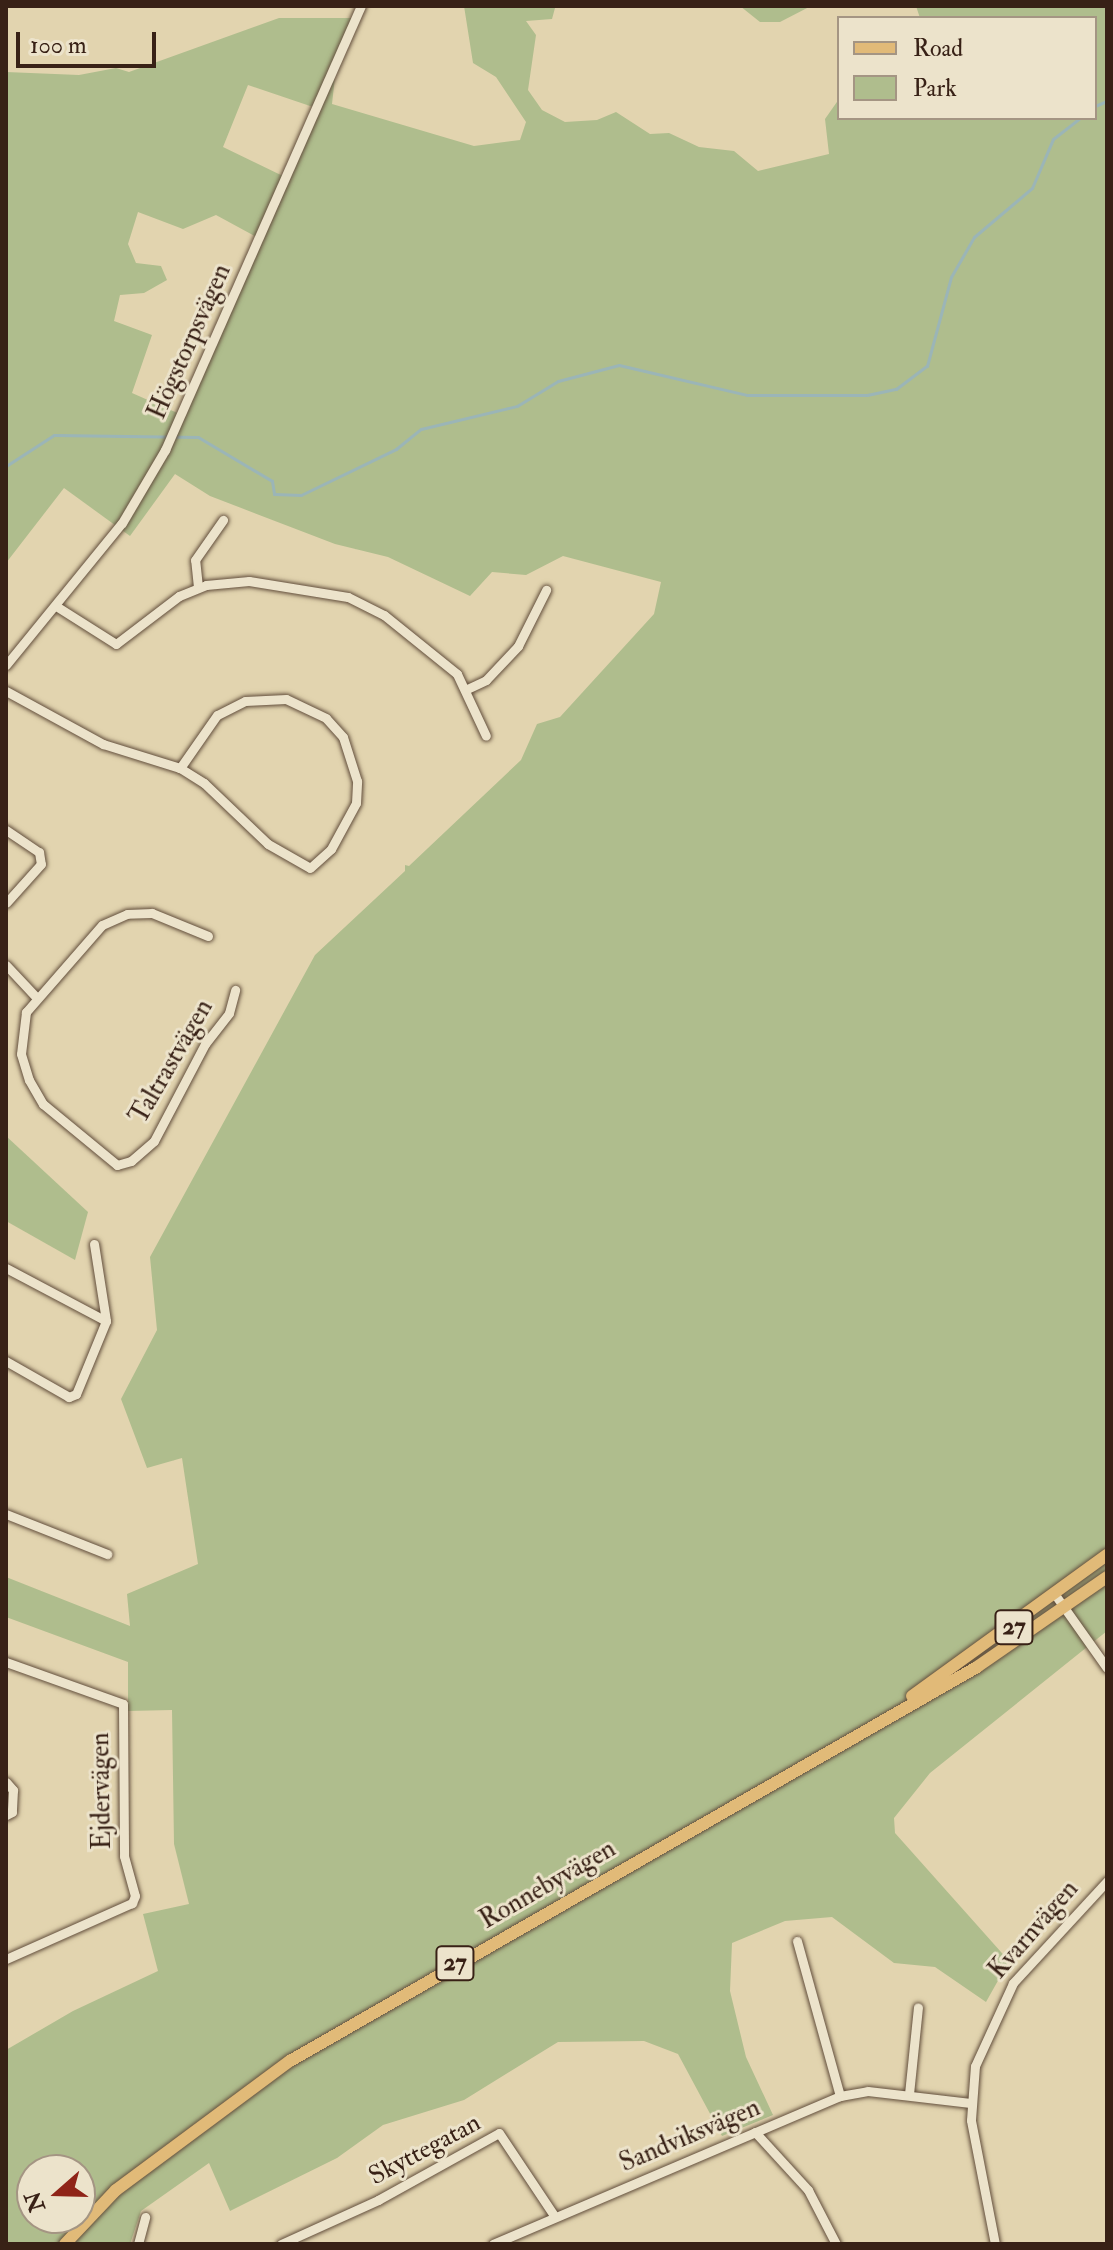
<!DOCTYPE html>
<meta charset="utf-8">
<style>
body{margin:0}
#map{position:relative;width:1113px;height:2250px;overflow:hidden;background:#e2d4af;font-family:"IM FELL Double Pica",serif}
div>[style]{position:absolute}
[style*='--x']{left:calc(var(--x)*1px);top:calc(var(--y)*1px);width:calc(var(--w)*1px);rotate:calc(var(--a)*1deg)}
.green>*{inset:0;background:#afbd8d}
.stream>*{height:3px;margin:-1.5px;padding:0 1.5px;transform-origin:1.5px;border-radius:1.5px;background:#9bb5b7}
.roads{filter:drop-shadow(0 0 2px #624e3c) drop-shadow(0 0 2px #624e3c)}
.minor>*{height:9px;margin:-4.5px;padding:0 4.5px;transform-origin:4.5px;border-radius:4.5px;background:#ece3cb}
.major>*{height:12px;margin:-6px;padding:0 6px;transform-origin:6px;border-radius:6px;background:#e1ba78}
span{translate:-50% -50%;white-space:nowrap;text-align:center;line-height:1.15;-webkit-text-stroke:6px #ece3cb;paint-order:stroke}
.shield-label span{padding:2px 6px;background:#ece3cb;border:2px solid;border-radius:6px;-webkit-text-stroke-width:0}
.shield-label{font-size:24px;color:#382116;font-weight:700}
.street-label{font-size:26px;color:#382116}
.frame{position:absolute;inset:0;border:8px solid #382116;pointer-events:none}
.legend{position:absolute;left:837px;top:16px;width:260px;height:104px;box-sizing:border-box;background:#ece3cb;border:2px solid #a49583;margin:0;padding:10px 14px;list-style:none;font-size:24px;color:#382116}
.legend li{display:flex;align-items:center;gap:16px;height:40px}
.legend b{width:40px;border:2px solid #a49583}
.north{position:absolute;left:16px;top:2154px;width:80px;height:80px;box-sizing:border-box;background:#ece3cb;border:2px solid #a49583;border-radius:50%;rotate:250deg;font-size:22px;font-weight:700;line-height:32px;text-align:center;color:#382116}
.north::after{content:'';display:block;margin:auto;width:28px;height:36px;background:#8f2418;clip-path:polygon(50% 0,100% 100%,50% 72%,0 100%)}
.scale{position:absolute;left:16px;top:32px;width:140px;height:36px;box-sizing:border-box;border:4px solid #382116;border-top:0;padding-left:10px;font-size:24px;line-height:28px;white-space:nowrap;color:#382116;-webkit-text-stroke:6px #ece3cb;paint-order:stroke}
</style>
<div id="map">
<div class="green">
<div style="clip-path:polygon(evenodd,464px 6px,577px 6px,555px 8px,552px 19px,526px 21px,536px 35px,528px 90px,542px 110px,565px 122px,597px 120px,616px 112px,650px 134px,669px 133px,699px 147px,734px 151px,758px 171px,829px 154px,825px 119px,839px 99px,839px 118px,1095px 118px,1095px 18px,920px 18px,916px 6px,1107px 6px,1107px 1631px,930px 1773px,894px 1818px,895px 1833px,1009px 1961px,986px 2002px,935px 1967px,894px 1963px,832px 1917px,785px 1921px,732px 1943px,730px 1991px,746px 2057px,773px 2115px,722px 2136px,678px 2054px,644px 2041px,558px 2042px,464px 2100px,383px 2125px,337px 2158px,230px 2211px,209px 2163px,141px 2211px,130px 2244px,6px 2244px,6px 2050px,73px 2011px,158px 1971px,143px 1914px,189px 1904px,174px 1844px,172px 1710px,128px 1711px,128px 1662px,6px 1617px,6px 1577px,130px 1626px,127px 1594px,198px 1564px,182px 1458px,147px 1468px,121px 1399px,157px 1330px,150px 1257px,315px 955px,405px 871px,405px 865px,409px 866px,521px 760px,537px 724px,560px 717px,654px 614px,661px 582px,563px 556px,526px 575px,492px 572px,470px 596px,388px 557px,335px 544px,210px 496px,175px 474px,130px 536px,64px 488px,6px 563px,6px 72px,79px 75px,116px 68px,129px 72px,279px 18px,360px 18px,335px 77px,332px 104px,474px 146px,520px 140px,526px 122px,496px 77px,473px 63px,464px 6px,248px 85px,316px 108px,287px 178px,223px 147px,248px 85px,464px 6px,138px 212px,183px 229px,216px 215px,260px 239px,182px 415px,132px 393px,152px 335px,114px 321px,120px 295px,144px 293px,167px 280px,161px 266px,136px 263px,128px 244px,138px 212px,464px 6px,32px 2170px,80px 2170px,80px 2218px,32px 2218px,32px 2170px)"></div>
<div style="clip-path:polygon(740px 6px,811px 6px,780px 22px,760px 22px)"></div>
<div style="clip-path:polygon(6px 1136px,88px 1212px,75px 1260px,6px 1221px)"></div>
</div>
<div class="stream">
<div style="--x:1095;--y:106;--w:13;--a:-23"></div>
<div style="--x:6;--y:466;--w:57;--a:-32.9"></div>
<div style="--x:54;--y:435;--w:144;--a:0.8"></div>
<div style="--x:198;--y:437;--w:86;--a:30.7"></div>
<div style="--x:272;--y:481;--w:13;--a:81"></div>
<div style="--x:274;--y:494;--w:27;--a:2"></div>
<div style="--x:301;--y:495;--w:106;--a:-25.8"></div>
<div style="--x:396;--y:449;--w:32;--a:-39"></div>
<div style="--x:421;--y:429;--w:99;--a:-13.5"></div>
<div style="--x:517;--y:406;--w:48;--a:-31.4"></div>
<div style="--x:558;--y:381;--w:63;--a:-14.7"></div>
<div style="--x:619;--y:365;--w:131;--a:13.2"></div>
<div style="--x:747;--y:395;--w:120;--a:0"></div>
<div style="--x:867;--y:395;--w:30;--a:-12"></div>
<div style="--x:896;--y:389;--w:39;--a:-37"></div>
<div style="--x:927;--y:366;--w:92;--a:-74.9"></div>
<div style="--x:951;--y:277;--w:46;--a:-60.1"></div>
<div style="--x:974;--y:237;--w:76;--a:-40.2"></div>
<div style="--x:1032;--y:188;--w:53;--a:-66.8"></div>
<div style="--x:1053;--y:139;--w:34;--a:-38"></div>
</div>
<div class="roads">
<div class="minor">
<div style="--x:198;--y:587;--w:27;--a:-96"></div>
<div style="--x:195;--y:560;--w:49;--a:-55"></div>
<div style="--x:56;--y:606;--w:71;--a:32.3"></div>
<div style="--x:116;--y:644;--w:79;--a:-37.3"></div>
<div style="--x:179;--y:596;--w:29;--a:-22"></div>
<div style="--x:206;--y:585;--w:43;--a:-5.3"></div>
<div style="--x:249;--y:581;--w:100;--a:9.2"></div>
<div style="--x:348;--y:597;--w:40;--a:26.6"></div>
<div style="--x:384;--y:615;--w:94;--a:38.9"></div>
<div style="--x:457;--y:674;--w:68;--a:64.9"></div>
<div style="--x:6;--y:665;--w:183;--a:-50.8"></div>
<div style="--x:122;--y:523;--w:85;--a:-59.5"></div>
<div style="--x:165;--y:450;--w:485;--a:-66.2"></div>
<div style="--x:465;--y:690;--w:23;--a:-25"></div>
<div style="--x:486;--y:680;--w:47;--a:-46.7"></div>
<div style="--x:518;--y:646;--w:63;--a:-63.4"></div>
<div style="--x:6;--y:691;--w:111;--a:28.7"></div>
<div style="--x:103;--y:744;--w:81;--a:17.3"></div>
<div style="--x:180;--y:768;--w:28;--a:32"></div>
<div style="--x:204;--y:783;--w:88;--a:43.6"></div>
<div style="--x:268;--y:844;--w:48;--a:29.7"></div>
<div style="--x:310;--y:868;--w:28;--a:-42"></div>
<div style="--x:331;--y:849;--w:52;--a:-61.5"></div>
<div style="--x:356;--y:803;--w:22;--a:-87"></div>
<div style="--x:357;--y:781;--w:46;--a:-107.7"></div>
<div style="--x:343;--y:737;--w:25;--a:-132"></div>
<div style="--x:326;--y:718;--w:44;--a:-154.6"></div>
<div style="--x:286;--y:699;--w:41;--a:177.2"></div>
<div style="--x:245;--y:701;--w:31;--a:153"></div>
<div style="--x:217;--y:715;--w:65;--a:124.9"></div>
<div style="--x:6;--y:830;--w:40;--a:34"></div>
<div style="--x:39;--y:852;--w:12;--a:81"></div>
<div style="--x:41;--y:864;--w:52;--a:131.9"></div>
<div style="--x:208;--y:936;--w:61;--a:-157.7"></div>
<div style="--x:152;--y:913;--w:25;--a:178"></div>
<div style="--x:127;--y:914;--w:27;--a:156"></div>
<div style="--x:102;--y:925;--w:116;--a:131.1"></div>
<div style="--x:26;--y:1012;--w:42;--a:96.8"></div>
<div style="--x:21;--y:1054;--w:27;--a:73"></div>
<div style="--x:29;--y:1080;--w:28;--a:60"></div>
<div style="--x:43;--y:1104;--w:96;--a:39.5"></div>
<div style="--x:117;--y:1165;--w:15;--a:-16"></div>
<div style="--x:131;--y:1161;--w:30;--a:-41"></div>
<div style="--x:154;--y:1141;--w:110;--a:-62.3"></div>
<div style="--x:205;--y:1044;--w:39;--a:-52"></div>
<div style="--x:229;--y:1013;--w:24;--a:-75"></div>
<div style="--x:6;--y:965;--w:42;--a:46.9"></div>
<div style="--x:94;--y:1244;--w:78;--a:81.1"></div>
<div style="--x:6;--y:1268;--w:113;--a:27.9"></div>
<div style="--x:106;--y:1321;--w:79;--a:112.3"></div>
<div style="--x:76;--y:1394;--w:8;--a:157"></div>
<div style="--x:69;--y:1397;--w:73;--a:-150.3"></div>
<div style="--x:6;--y:1514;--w:109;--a:21.6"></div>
<div style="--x:1056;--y:1596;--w:88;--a:54.7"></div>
<div style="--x:6;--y:1662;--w:124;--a:19.7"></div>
<div style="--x:123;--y:1704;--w:152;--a:89.6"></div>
<div style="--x:124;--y:1856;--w:41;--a:74.6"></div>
<div style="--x:135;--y:1896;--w:8;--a:113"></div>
<div style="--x:132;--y:1903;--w:138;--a:156"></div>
<div style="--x:6;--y:1782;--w:11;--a:49"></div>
<div style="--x:13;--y:1790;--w:22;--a:93"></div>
<div style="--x:12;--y:1812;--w:7;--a:153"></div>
<div style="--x:797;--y:1941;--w:161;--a:74.5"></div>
<div style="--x:909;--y:2094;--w:87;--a:-84.1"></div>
<div style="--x:755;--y:2132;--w:79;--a:47.6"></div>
<div style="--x:808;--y:2190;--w:61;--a:62.6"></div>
<div style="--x:138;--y:2244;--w:28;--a:-75"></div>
<div style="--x:281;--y:2244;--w:107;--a:-24.4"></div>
<div style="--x:378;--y:2200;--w:138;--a:-29"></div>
<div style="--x:499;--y:2133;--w:101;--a:56.3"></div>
<div style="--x:493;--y:2244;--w:377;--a:-23.1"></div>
<div style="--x:840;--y:2096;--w:28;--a:-10"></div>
<div style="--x:868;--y:2091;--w:103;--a:6.7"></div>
<div style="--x:995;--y:2244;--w:126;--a:-101"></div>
<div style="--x:971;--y:2120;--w:54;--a:-85.8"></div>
<div style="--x:975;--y:2066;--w:91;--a:-65.4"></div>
<div style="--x:1013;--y:1983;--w:139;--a:-47.3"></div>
</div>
<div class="major">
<div style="--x:912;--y:1696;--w:241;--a:-35.9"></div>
<div style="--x:65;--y:2244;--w:74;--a:-46.6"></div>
<div style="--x:116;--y:2190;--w:217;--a:-36.6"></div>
<div style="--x:290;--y:2061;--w:792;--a:-29.83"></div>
<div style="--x:977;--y:1667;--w:158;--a:-34.7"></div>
</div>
</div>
<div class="shield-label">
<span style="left:1014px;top:1627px">27</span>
<span style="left:455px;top:1963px">27</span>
</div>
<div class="street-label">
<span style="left:190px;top:342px;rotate:-66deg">Högstorpsvägen</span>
<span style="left:172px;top:1062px;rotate:-60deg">Taltrastvägen</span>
<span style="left:102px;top:1791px;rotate:-91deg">Ejdervägen</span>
<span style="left:548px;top:1885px;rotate:-30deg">Ronnebyvägen</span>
<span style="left:1034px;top:1930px;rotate:-49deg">Kvarnvägen</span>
<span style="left:690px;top:2136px;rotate:-23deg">Sandviksvägen</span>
<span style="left:425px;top:2150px;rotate:-28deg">Skyttegatan</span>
</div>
<div class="frame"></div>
<ul class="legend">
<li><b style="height:10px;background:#e1ba78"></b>Road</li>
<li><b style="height:22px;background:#afbd8d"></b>Park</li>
</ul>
<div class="north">N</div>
<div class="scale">100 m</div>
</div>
